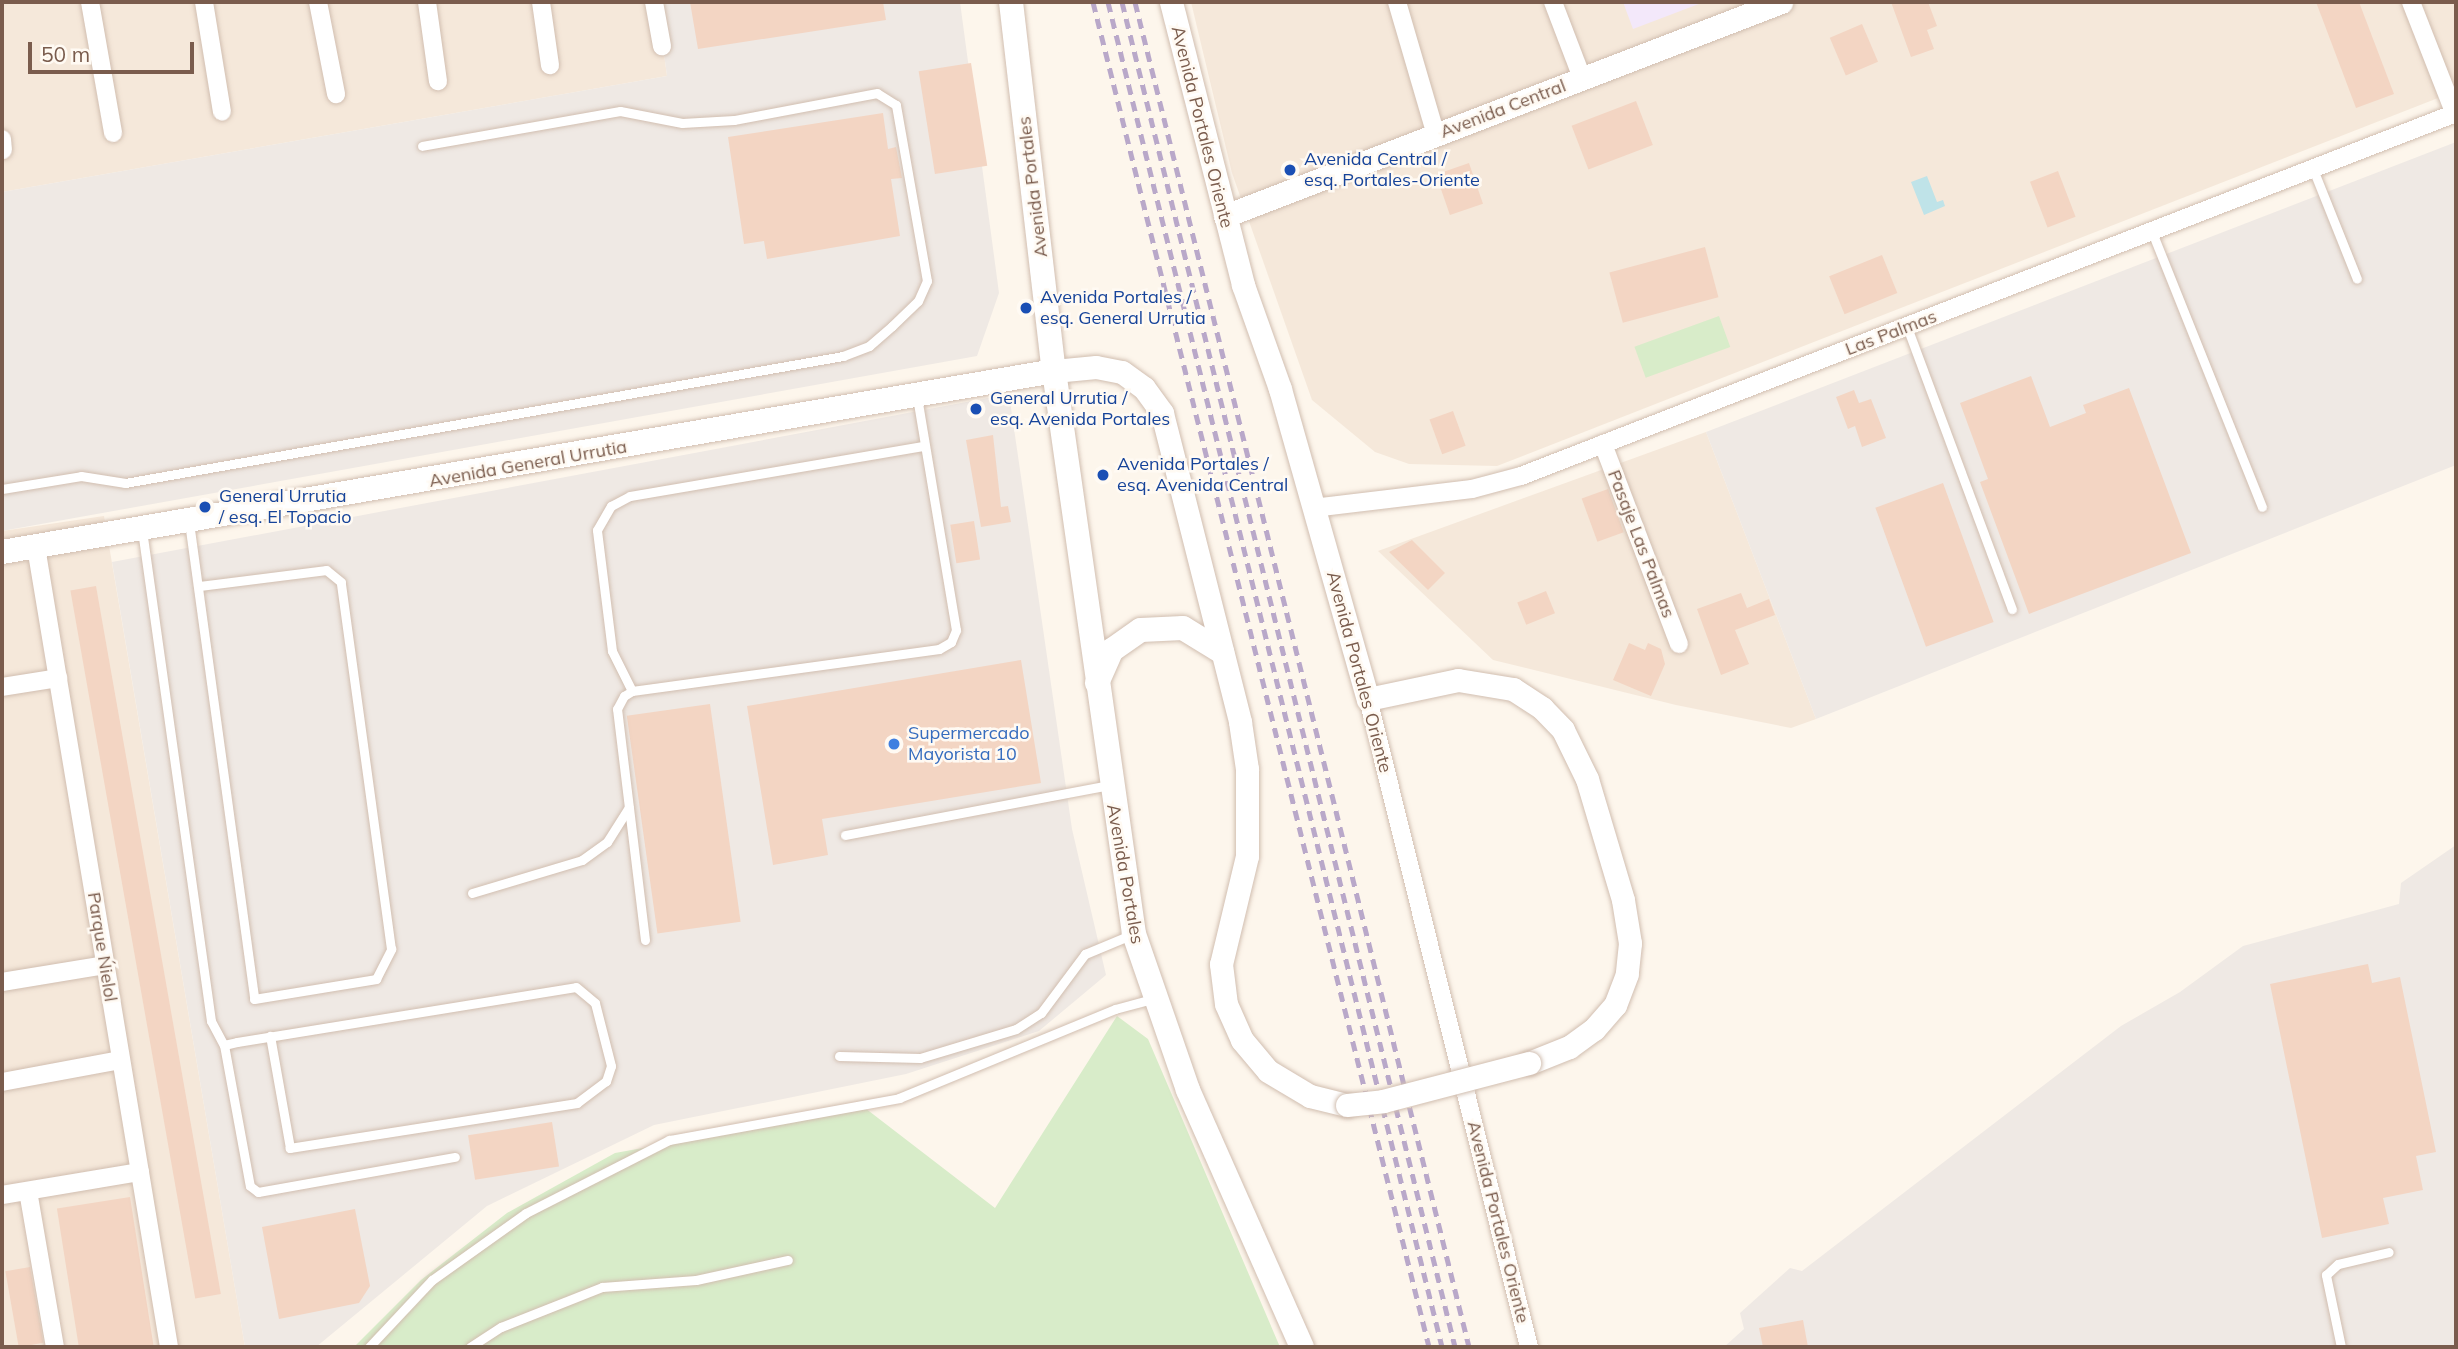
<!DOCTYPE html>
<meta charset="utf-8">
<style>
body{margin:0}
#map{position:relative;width:2458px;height:1349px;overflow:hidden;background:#fdf6ec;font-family:Mulish,sans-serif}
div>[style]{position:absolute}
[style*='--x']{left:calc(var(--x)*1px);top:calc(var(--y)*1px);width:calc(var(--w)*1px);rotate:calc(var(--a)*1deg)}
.residential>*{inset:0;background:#f5e8da}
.industrial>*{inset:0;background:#efe9e4}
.education>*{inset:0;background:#f3e8fa}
.green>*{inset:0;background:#d8ecc9;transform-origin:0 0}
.water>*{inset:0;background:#bfe3e8}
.building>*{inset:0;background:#f3d5c3;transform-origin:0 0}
.roads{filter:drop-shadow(0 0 2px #d1beb0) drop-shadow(0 0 2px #d1beb0)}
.service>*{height:9px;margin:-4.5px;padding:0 4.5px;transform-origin:4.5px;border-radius:4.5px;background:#fff}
.minor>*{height:18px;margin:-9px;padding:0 9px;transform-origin:9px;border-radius:9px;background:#fff}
.tertiary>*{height:23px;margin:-11.5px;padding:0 11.5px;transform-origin:11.5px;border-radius:11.5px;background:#fff}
.secondary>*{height:24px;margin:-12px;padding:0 12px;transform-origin:12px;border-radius:12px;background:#fff}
.rail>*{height:5px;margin-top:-2.5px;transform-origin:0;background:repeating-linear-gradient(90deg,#b9a8c9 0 10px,transparent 0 17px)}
.bridges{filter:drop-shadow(0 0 2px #d1beb0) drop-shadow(0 0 2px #d1beb0)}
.tertiary-bridge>*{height:23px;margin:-11.5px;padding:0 11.5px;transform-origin:11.5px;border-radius:11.5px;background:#fff}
.dots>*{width:19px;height:19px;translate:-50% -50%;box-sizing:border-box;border:4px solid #fffaf3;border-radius:50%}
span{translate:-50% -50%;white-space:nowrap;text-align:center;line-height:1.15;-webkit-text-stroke:5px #fffaf3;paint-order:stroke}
.street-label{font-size:18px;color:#7a5c4d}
.transit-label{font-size:18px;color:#164399}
.left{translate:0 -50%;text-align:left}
.shop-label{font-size:18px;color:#366cbe}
.frame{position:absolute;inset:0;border:4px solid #7a5c4d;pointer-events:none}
.scale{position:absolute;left:28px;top:42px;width:166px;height:32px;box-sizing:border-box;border:4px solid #7a5c4d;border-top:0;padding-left:9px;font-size:21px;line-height:24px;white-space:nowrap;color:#7a5c4d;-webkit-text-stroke:5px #fffaf3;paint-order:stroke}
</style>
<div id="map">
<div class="residential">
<div style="clip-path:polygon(2px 2px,657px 2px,667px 76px,2px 192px)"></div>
<div style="clip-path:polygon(1191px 2px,2456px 2px,2456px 91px,1497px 466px,1409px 464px,1375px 452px,1312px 400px,1232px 173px)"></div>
<div style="clip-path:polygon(1706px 432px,1816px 719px,1791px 728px,1676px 705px,1493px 660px,1378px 551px)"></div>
<div style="clip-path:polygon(104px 516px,245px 1347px,2px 1347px,2px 531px)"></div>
</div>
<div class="industrial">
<div style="clip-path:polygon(657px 2px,960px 2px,999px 293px,977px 356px,2px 531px,2px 192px,667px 76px)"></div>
<div style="clip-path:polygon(2456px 142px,2456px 465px,1816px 719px,1706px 432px)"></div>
<div style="clip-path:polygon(1009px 394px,1072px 829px,1106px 975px,1039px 1031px,906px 1074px,654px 1125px,487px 1206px,316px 1347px,245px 1347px,112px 562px)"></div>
<div style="clip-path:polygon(2456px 845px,2456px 1347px,1724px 1347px,1744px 1329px,1740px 1313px,1790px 1268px,1802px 1271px,2121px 1026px,2180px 992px,2243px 946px,2399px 904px,2401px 883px)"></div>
</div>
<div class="education">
<div style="clip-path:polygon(1623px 2px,1704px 2px,1633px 29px)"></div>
</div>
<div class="green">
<div style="left:1719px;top:316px;width:33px;height:90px;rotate:70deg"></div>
<div style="clip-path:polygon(1117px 1016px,1148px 1039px,1280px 1347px,354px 1347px,421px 1280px,507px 1213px,615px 1153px,865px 1108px,995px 1208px)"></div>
</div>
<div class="water">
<div style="clip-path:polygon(1927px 176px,1937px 202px,1943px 200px,1945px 206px,1924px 215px,1911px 182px)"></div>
</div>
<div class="building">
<div style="clip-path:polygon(690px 2px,883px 2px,886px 20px,698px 49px)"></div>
<div style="clip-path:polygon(1891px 2px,1928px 2px,1937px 26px,1927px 30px,1934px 49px,1911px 57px)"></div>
<div style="clip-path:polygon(2316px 2px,2359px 2px,2394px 94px,2356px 108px)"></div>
<div style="left:1862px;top:24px;width:41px;height:35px;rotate:67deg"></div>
<div style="left:971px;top:63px;width:104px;height:53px;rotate:81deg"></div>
<div style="left:1636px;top:101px;width:47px;height:69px;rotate:69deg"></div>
<div style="clip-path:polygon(883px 113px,888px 149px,896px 147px,902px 178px,891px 179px,900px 236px,767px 259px,764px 241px,744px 244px,728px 137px)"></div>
<div style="left:1469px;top:163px;width:43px;height:35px;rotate:71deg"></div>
<div style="left:2058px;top:171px;width:49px;height:30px;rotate:69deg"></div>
<div style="left:1705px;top:247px;width:52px;height:99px;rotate:75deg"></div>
<div style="left:1882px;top:255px;width:41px;height:57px;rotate:68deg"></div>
<div style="clip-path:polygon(2031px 376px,2050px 427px,2086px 413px,2083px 405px,2129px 388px,2191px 553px,2029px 614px,1980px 482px,1988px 479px,1960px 403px)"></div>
<div style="clip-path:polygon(1854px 390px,1859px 403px,1871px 399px,1886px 438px,1862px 447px,1855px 426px,1848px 429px,1836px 397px)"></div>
<div style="left:1453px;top:411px;width:37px;height:25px;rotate:70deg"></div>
<div style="clip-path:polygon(993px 435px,1001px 507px,1008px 506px,1011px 522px,981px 527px,966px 440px)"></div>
<div style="left:1943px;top:483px;width:148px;height:72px;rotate:70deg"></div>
<div style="left:1608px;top:489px;width:46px;height:28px;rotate:70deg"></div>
<div style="left:974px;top:521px;width:39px;height:24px;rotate:81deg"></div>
<div style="clip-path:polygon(1412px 540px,1445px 573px,1428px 590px,1389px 552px)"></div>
<div style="left:96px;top:586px;width:719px;height:26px;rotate:80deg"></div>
<div style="left:1546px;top:591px;width:24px;height:31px;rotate:68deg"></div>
<div style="clip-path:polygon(1741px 593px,1747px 608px,1769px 599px,1775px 615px,1735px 630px,1749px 664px,1721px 675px,1697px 609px)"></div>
<div style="clip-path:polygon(1629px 643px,1645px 650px,1648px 643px,1661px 649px,1665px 664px,1651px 696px,1613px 680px)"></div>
<div style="clip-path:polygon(1021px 660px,1041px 783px,822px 819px,828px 855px,773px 865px,747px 706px)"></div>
<div style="left:710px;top:704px;width:220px;height:84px;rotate:82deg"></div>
<div style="clip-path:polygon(2368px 964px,2372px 983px,2400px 977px,2436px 1152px,2416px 1156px,2423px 1190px,2383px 1198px,2389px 1224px,2322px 1238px,2270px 984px)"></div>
<div style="left:552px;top:1122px;width:45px;height:85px;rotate:81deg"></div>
<div style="left:130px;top:1197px;width:152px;height:74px;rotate:81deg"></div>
<div style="clip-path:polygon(355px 1209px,370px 1286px,359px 1303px,279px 1319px,262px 1227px)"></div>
<div style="left:30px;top:1267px;width:77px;height:25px;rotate:80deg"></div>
<div style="clip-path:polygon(1803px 1320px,1808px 1347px,1763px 1347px,1759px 1328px)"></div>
</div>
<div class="roads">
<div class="service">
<div style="--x:2313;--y:169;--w:118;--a:68.2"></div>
<div style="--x:2152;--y:232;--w:296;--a:68.2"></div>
<div style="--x:1907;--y:327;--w:301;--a:69.6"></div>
<div style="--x:2;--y:489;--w:80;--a:-9.3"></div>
<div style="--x:81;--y:476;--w:45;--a:9"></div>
<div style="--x:125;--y:483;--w:729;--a:-10.03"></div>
<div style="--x:843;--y:356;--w:28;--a:-21"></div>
<div style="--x:869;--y:346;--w:30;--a:-41"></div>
<div style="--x:892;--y:326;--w:36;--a:-44"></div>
<div style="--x:918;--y:301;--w:22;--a:-66"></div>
<div style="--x:927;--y:281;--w:179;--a:-100"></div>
<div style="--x:896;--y:105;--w:22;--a:-148"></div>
<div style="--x:877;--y:93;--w:146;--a:169.3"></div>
<div style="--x:734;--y:120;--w:52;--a:176.7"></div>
<div style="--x:682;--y:123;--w:63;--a:-169"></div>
<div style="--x:620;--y:111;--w:201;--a:170"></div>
<div style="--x:189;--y:522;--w:481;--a:82.2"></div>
<div style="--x:254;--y:999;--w:124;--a:-9.3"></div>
<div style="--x:376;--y:979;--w:34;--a:-63"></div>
<div style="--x:391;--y:949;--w:370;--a:-97.8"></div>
<div style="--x:341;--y:582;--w:19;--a:-141"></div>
<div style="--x:326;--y:570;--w:127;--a:172.8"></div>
<div style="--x:142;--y:530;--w:496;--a:82"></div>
<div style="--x:211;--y:1021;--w:27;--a:62"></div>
<div style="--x:224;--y:1045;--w:143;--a:79.6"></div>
<div style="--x:250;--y:1186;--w:10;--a:37"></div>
<div style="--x:258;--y:1192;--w:200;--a:-10.1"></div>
<div style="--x:632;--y:691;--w:45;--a:-116.6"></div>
<div style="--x:612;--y:651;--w:122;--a:-97.1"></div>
<div style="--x:597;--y:530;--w:28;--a:-60"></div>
<div style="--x:611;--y:506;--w:21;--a:-28"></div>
<div style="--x:630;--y:496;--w:297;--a:-9.7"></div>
<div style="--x:845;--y:835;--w:270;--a:-10.7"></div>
<div style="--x:472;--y:893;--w:115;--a:-16.7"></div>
<div style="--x:582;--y:860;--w:31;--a:-36"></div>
<div style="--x:607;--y:842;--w:41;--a:-57.8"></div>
<div style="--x:645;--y:940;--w:233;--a:-96.9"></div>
<div style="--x:617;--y:709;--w:15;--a:-62"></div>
<div style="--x:624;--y:696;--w:9;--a:-32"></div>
<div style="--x:632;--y:691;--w:310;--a:-7.8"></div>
<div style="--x:939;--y:649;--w:14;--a:-30"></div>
<div style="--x:951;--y:642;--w:13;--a:-67"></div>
<div style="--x:956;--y:630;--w:235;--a:-99.5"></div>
<div style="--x:224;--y:1045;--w:13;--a:-13"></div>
<div style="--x:237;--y:1042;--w:343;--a:-9.2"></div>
<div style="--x:576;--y:987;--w:25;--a:40"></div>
<div style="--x:595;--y:1003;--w:65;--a:75.7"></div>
<div style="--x:611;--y:1066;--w:16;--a:108"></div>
<div style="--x:606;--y:1081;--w:36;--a:143"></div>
<div style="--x:577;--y:1103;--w:291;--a:171.1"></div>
<div style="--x:290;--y:1148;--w:114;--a:-100.1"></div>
<div style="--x:839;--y:1056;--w:81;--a:1.4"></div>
<div style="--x:920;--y:1058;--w:100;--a:-16.8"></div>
<div style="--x:1016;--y:1029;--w:30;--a:-33"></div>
<div style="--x:1041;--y:1013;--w:74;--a:-53.3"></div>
<div style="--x:1085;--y:954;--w:52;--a:-22.6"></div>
<div style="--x:369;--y:1347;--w:92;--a:-46.8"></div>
<div style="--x:432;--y:1280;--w:115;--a:-35.5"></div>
<div style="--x:526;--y:1213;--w:161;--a:-27"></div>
<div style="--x:669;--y:1140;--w:234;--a:-10.3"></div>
<div style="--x:899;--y:1098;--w:234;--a:-22.4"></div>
<div style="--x:1115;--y:1009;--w:39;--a:-15"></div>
<div style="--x:470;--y:1347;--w:37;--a:-33"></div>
<div style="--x:501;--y:1327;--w:109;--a:-21.6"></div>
<div style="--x:602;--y:1287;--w:94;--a:-4.3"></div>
<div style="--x:696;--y:1280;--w:94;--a:-12.3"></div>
<div style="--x:2341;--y:1347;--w:74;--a:-101.8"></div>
<div style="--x:2326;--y:1275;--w:16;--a:-43"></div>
<div style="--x:2338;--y:1264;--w:52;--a:-13.2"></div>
</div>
<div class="minor">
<div style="--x:90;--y:2;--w:133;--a:80"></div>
<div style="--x:204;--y:2;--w:111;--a:80.7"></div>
<div style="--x:318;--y:2;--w:94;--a:78.9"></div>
<div style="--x:427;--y:2;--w:80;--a:82.1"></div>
<div style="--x:541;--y:2;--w:64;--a:81.9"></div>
<div style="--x:654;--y:2;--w:45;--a:79.7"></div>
<div style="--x:1397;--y:2;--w:139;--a:73.7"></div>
<div style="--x:1553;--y:2;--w:81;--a:69.1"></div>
<div style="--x:2411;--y:2;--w:120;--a:68.6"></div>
<div style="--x:2;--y:139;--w:11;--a:85"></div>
<div style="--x:1603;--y:444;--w:214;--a:69.2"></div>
<div style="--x:1313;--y:508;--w:160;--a:-6.8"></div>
<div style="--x:1472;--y:489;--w:51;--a:-14.9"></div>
<div style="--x:1521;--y:476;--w:1003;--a:-21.22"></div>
<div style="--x:36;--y:547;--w:811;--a:80.56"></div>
<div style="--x:2;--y:687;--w:57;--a:-9.1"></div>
<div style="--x:1368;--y:699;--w:668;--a:76.05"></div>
<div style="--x:2;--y:982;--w:104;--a:-9.4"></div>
<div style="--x:2;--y:1082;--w:121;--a:-10.5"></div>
<div style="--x:28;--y:1191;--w:158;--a:80.2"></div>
<div style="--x:2;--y:1195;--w:140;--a:-9.5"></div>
</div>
<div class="tertiary">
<div style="--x:1171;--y:2;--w:292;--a:75.7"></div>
<div style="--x:1243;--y:285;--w:110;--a:70.4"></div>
<div style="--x:1280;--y:389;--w:322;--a:74.2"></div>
<div style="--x:1368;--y:699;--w:92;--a:-11.9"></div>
<div style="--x:1458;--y:680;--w:56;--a:9.3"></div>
<div style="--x:1513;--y:689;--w:35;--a:33"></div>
<div style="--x:1542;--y:708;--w:30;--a:46"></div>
<div style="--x:1563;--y:730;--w:55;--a:63.9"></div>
<div style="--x:1587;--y:779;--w:126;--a:73.4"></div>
<div style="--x:1623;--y:900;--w:44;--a:80.8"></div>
<div style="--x:1630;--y:943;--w:31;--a:96"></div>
<div style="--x:1627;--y:974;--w:33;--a:111"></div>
<div style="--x:1615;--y:1005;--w:32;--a:131"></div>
<div style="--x:1594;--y:1029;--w:31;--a:144"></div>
<div style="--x:1569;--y:1047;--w:43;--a:158.2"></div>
<div style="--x:1225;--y:216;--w:596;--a:-21.05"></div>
<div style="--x:1054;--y:371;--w:42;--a:-5.4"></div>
<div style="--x:1096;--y:367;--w:26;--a:11"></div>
<div style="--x:1122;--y:372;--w:27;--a:36"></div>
<div style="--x:1144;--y:388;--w:31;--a:54"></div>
<div style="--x:1162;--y:413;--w:319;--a:75.8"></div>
<div style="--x:1240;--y:722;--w:48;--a:81.5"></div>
<div style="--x:1247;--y:769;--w:87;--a:90"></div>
<div style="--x:1247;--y:856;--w:111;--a:103.5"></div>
<div style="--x:1221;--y:964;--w:40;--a:82.9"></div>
<div style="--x:1226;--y:1004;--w:39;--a:66"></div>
<div style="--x:1242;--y:1040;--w:40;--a:50"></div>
<div style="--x:1268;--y:1071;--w:49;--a:30.8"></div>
<div style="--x:1310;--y:1096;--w:38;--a:14"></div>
</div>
<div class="secondary">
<div style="--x:1011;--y:2;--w:371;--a:83.4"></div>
<div style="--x:1054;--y:371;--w:569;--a:81.91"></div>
<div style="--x:1134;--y:934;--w:165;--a:70.9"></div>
<div style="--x:1188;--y:1090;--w:281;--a:66.1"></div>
<div style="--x:2;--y:552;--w:1067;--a:-9.76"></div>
<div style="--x:1097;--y:683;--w:36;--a:-66"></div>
<div style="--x:1112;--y:650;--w:35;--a:-35"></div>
<div style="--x:1141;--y:630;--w:42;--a:-2.7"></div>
<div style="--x:1183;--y:628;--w:46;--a:31.6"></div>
</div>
</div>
<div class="rail">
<div style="--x:1093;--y:2;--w:1386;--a:75.97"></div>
<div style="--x:1108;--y:2;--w:1386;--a:76.05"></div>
<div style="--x:1122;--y:2;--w:1386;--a:76.09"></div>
<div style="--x:1135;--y:2;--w:1386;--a:76.05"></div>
</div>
<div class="bridges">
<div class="tertiary-bridge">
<div style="--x:1347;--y:1105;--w:36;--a:-6"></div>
<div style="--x:1383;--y:1101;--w:151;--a:-14.6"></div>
</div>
</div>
<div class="dots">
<div style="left:1290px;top:170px;background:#1a4fb4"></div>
<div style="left:1026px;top:308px;background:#1a4fb4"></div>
<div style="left:976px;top:409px;background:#1a4fb4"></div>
<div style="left:1103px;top:475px;background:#1a4fb4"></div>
<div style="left:205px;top:507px;background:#1a4fb4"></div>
<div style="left:894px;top:744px;background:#3f7fe0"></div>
</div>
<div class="street-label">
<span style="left:1503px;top:109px;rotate:-21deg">Avenida Central</span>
<span style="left:1202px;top:127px;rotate:76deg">Avenida Portales Oriente</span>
<span style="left:1033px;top:187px;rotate:-97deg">Avenida Portales</span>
<span style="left:1891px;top:333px;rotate:-21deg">Las Palmas</span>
<span style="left:528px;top:464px;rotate:-10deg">Avenida General Urrutia</span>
<span style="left:1641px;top:544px;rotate:69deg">Pasaje Las Palmas</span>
<span style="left:1359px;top:672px;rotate:75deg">Avenida Portales Oriente</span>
<span style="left:1125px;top:874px;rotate:80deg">Avenida Portales</span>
<span style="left:102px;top:947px;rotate:81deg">Parque Ńielol</span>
<span style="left:1498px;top:1222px;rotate:76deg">Avenida Portales Oriente</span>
</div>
<div class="transit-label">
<span class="left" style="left:1304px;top:170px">Avenida Central /<br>esq. Portales-Oriente</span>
<span class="left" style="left:1040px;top:308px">Avenida Portales /<br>esq. General Urrutia</span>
<span class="left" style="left:990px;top:409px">General Urrutia /<br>esq. Avenida Portales</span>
<span class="left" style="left:1117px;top:475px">Avenida Portales /<br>esq. Avenida Central</span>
<span class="left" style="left:219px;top:507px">General Urrutia<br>/ esq. El Topacio</span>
</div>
<div class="shop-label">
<span class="left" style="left:908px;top:744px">Supermercado<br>Mayorista 10</span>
</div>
<div class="frame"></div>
<div class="scale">50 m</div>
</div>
